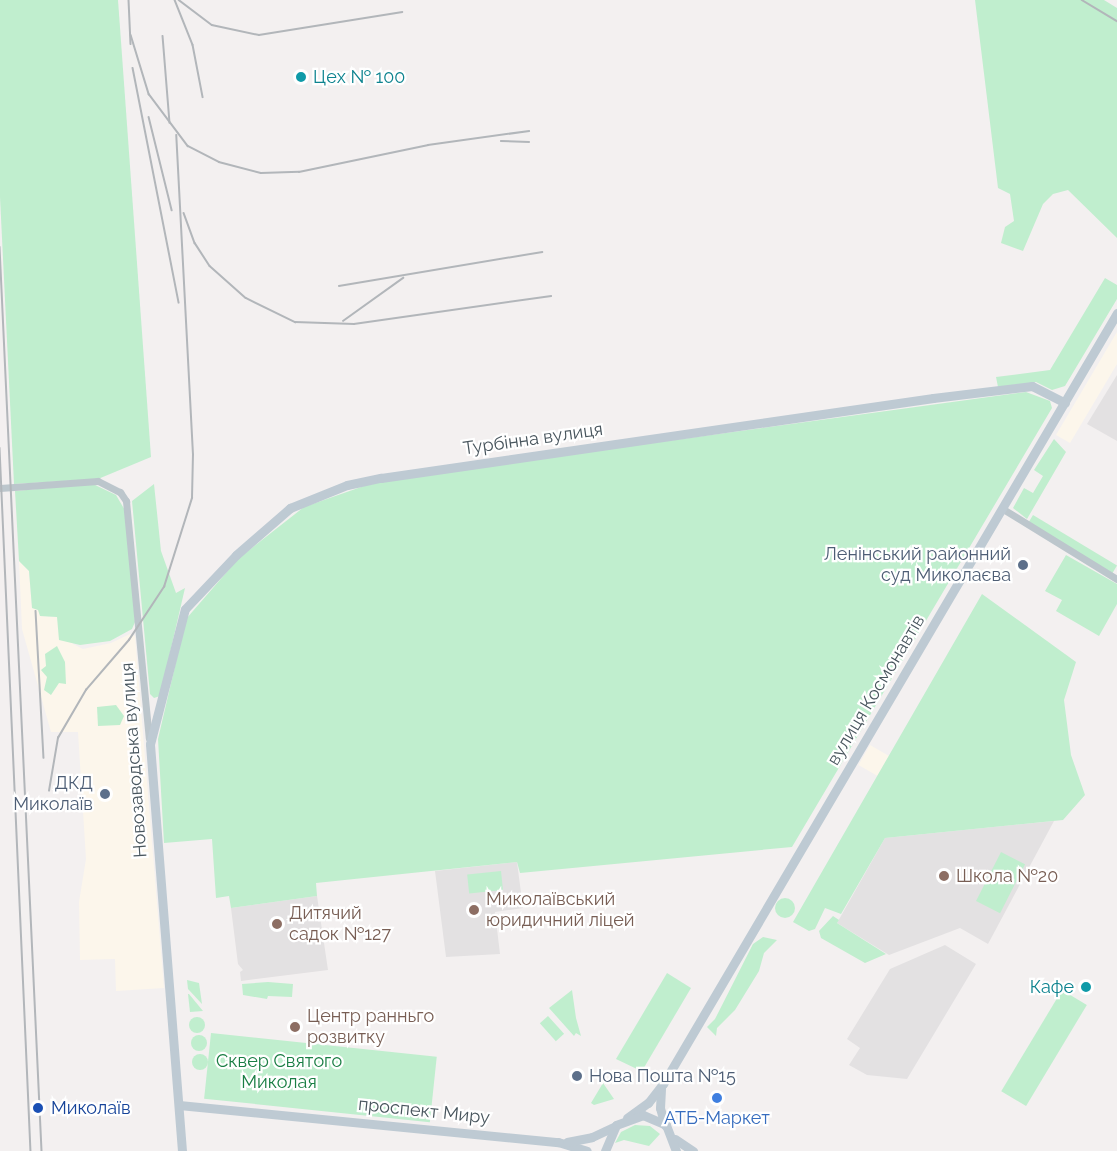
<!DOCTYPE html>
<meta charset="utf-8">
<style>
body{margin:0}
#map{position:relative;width:1117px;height:1151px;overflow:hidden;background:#f3f0f0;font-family:Raleway,sans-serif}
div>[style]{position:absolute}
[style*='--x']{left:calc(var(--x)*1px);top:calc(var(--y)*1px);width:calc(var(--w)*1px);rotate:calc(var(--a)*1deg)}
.commercial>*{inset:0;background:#fcf6eb;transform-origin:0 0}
.education>*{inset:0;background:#e3e1e2}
.green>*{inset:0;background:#c0eece;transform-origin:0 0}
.round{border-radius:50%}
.street>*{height:7px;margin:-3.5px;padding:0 3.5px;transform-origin:3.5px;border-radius:3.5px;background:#bcc6cc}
.secondary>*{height:9px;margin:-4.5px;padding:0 4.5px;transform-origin:4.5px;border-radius:4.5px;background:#becad3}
.tram>*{height:1.5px;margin:-0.75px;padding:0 0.75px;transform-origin:0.75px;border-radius:0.75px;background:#b2b6ba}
.rail>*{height:1.5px;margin:-0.75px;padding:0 0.75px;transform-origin:0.75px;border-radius:0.75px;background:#b2b6ba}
.dots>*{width:16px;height:16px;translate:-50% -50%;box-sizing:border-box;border:3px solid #fff;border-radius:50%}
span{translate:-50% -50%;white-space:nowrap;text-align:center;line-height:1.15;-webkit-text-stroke:4.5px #fff;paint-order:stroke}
.culture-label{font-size:18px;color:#0d838f}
.left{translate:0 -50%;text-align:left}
.right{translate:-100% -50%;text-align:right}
.street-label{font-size:18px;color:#48555d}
.service-label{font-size:18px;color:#4e5e75}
.education-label{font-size:18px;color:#785e54}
.park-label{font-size:18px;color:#1a7e44}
.transit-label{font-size:18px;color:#164399}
.shop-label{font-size:18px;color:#366cbe}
</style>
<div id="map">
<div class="commercial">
<div style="clip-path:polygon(1117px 332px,1117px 364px,1070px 443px,1056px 435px)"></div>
<div style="clip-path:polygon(19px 561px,29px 571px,32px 608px,39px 610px,40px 616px,58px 617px,73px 644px,83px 649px,111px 643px,130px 634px,135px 636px,164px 988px,116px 991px,115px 959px,80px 960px,79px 902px,86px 859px,78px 732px,51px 732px,22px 629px)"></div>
<div style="left:870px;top:745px;width:22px;height:23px;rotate:30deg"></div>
</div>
<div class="education">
<div style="clip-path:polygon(1117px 375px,1117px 441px,1087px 424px)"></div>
<div style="clip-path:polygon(1054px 821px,988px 944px,960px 928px,889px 955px,837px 923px,885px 838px)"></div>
<div style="clip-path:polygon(517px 862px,523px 908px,495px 912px,500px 954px,446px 957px,435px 871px)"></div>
<div style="clip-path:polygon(317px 896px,328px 970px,241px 981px,240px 972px,243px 970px,238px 964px,231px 908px)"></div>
<div style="clip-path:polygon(945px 945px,976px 964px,907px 1079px,867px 1075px,849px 1065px,860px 1048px,847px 1039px,890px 969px)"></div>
</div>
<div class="green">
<div style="clip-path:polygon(0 0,118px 0,151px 457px,98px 479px,14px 484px,0 197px)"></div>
<div style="clip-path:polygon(975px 0,1104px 0,1117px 8px,1117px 238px,1068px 190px,1053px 194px,1043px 204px,1023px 251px,1001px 243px,1005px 227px,1014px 221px,1010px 194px,998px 188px)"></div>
<div style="clip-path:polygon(1105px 278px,1117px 285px,1117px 299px,1065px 386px,1052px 390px,1036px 382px,998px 387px,996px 377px,1050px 370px)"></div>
<div style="clip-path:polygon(1026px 392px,1050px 401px,1052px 408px,792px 847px,520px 873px,517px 862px,316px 883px,317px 896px,231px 908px,229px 896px,216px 898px,212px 839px,164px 843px,158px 739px,186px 619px,239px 558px,304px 507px,381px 480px)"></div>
<div style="clip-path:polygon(1054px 439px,1066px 452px,1027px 519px,1013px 508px,1024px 488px,1033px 493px,1043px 476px,1034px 470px)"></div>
<div style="clip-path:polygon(93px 484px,116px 495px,126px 512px,135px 622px,132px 629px,110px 641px,80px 645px,59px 640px,57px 617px,40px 616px,38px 610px,32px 608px,29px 571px,19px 561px,15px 491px)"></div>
<div style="clip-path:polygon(154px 484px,161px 551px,176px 593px,185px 588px,160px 696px,154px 698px,150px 694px,132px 501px)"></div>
<div style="left:1033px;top:515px;width:98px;height:9px;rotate:31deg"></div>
<div style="clip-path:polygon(1066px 555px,1117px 584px,1117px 604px,1099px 636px,1056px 611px,1062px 600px,1045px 591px)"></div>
<div style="clip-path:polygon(982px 594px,1076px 662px,1064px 700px,1071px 755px,1085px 795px,1063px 820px,885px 838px,841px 914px,825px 908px,815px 929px,809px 931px,793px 922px)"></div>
<div style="clip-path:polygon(57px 646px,65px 662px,66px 684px,59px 683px,51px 695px,44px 690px,47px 677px,41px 670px,46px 666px,45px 654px)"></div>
<div style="clip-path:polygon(116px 705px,124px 716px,120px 725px,98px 726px,97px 707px)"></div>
<div style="left:1001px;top:852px;width:27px;height:55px;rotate:27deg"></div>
<div style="left:501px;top:871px;width:19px;height:34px;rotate:84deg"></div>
<div class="round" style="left:775px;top:898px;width:20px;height:20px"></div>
<div style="clip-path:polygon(833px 916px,839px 920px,837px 923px,886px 954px,865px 963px,821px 938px,819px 931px)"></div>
<div style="clip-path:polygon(763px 937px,777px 940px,764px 953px,759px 971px,735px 1010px,717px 1028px,716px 1036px,707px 1027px,715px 1019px,753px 944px)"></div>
<div style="clip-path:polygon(667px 973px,691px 988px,642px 1071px,639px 1070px,616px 1059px)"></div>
<div style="clip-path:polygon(187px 980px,199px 983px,202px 1004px,188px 989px)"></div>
<div style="clip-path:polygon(268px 982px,293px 984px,292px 997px,268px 996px,267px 999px,243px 995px,242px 984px)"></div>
<div style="clip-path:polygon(572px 990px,576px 1018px,581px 1036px,576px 1033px,574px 1036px,549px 1008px)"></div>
<div style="left:1062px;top:990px;width:29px;height:118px;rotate:31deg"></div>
<div style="clip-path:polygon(188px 994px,189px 994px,203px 1011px,190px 1012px)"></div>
<div style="left:548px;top:1016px;width:24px;height:11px;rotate:48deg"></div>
<div class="round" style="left:189px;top:1017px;width:16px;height:16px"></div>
<div style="left:211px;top:1033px;width:227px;height:66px;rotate:6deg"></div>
<div class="round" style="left:191px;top:1035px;width:16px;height:16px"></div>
<div class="round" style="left:192px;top:1054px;width:16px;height:16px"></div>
<div style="clip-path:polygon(603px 1083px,614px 1099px,594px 1105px,591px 1103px)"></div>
<div style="clip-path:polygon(635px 1125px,650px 1126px,660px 1134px,649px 1146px,624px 1140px,615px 1143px,621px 1132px)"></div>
</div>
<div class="street">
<div style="--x:0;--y:488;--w:98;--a:-4.1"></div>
<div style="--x:98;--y:481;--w:25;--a:27"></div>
<div style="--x:120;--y:492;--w:11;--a:56"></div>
<div style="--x:126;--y:501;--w:238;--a:84.5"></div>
<div style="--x:1003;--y:509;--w:134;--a:31.6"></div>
</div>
<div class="secondary">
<div style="--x:661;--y:1089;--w:19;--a:93"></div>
<div style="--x:660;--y:1108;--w:18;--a:74"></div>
<div style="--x:179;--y:1105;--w:381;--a:5.6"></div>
<div style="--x:558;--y:1142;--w:30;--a:17"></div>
<div style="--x:627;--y:1118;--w:26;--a:-36"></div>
<div style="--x:648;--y:1103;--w:24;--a:-52"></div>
<div style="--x:663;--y:1084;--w:895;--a:-59.51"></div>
<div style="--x:675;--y:1139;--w:22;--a:34"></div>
<div style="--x:567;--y:1142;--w:25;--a:-11"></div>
<div style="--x:592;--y:1137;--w:23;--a:-25"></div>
<div style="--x:182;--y:1151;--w:408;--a:-94.5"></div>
<div style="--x:150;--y:744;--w:139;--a:-75.5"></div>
<div style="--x:185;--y:609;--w:74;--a:-46.6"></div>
<div style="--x:236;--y:555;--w:72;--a:-41"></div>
<div style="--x:290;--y:508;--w:61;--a:-22"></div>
<div style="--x:347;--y:485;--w:35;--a:-12"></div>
<div style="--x:381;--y:478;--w:558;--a:-8.25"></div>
<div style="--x:933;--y:398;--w:100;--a:-6.9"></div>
<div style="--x:1032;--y:386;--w:37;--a:27"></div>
<div style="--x:605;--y:1151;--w:28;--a:-67"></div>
<div style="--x:616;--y:1125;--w:29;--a:-20"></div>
<div style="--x:643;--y:1115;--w:25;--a:23"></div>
<div style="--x:666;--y:1125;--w:28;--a:69"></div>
</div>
<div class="tram">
<div style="--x:1082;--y:0;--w:41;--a:31"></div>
</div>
<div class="rail">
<div style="--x:129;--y:0;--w:44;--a:87.4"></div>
<div style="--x:175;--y:0;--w:48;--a:68.2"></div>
<div style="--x:193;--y:45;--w:53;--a:79.1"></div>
<div style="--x:179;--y:0;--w:41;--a:37.1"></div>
<div style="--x:212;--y:25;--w:48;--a:12"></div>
<div style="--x:259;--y:35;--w:145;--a:-9.1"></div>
<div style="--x:131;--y:35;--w:62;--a:73"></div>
<div style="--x:149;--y:94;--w:65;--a:53.1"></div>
<div style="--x:188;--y:146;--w:35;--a:27"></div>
<div style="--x:219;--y:162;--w:43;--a:14.7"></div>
<div style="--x:261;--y:173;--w:38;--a:-2"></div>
<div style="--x:299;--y:172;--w:132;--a:-11.8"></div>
<div style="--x:428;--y:145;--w:102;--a:-7.9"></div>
<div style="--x:163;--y:36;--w:87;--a:85.4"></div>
<div style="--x:133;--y:68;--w:239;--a:78.9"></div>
<div style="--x:149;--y:117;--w:96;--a:76.1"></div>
<div style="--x:501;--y:141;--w:28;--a:2"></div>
<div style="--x:184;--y:213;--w:32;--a:70"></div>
<div style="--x:195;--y:243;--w:27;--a:57"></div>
<div style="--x:210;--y:266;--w:48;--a:41.6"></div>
<div style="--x:246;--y:298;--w:55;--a:26.1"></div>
<div style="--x:295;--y:322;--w:59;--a:1.9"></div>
<div style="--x:354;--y:324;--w:199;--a:-8.1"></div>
<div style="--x:0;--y:247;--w:905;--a:87.34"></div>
<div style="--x:339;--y:286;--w:206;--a:-9.5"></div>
<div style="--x:343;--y:321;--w:74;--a:-35.6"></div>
<div style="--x:0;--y:448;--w:704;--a:87.48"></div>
<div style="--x:36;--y:611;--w:147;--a:86.9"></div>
<div style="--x:49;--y:791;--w:54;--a:-80.4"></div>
<div style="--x:58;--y:738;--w:56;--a:-59.7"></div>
<div style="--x:86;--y:690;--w:66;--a:-49.3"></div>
<div style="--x:129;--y:640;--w:64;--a:-56.6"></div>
<div style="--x:164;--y:587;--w:93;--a:-72.5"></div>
<div style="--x:192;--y:498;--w:43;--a:-88.7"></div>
<div style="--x:193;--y:455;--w:320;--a:-93"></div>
</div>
<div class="dots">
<div style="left:301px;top:77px;background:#0f9aa8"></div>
<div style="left:1023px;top:565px;background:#5c6f8a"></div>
<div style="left:105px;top:794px;background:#5c6f8a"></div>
<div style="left:944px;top:876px;background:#8d6e63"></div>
<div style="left:474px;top:910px;background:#8d6e63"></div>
<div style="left:277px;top:924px;background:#8d6e63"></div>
<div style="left:1086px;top:987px;background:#0f9aa8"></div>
<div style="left:295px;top:1027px;background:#8d6e63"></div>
<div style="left:577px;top:1076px;background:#5c6f8a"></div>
<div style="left:717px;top:1098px;background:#3f7fe0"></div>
<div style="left:38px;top:1108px;background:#1a4fb4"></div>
</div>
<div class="culture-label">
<span class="left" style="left:313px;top:77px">Цех № 100</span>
<span class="right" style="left:1074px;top:987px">Кафе</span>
</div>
<div class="street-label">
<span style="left:533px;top:439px;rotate:-8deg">Турбінна вулиця</span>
<span style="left:876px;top:690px;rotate:-59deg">вулиця Космонавтів</span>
<span style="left:134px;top:760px;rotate:-94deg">Новозаводська вулиця</span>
<span style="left:424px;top:1111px;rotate:6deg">проспект Миру</span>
</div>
<div class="service-label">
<span class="right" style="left:1011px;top:565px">Ленінський районний<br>суд Миколаєва</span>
<span class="right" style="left:93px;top:794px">ДКД<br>Миколаїв</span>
<span class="left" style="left:589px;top:1076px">Нова Пошта №15</span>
</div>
<div class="education-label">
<span class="left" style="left:956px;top:876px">Школа №20</span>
<span class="left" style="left:486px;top:910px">Миколаївський<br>юридичний ліцей</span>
<span class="left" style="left:289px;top:924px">Дитячий<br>садок №127</span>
<span class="left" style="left:307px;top:1027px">Центр ранньго<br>розвитку</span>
</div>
<div class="park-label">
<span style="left:279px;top:1072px">Сквер Святого<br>Миколая</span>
</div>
<div class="transit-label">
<span class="left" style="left:51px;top:1108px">Миколаїв</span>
</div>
<div class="shop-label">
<span style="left:717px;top:1118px">АТБ-Маркет</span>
</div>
</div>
